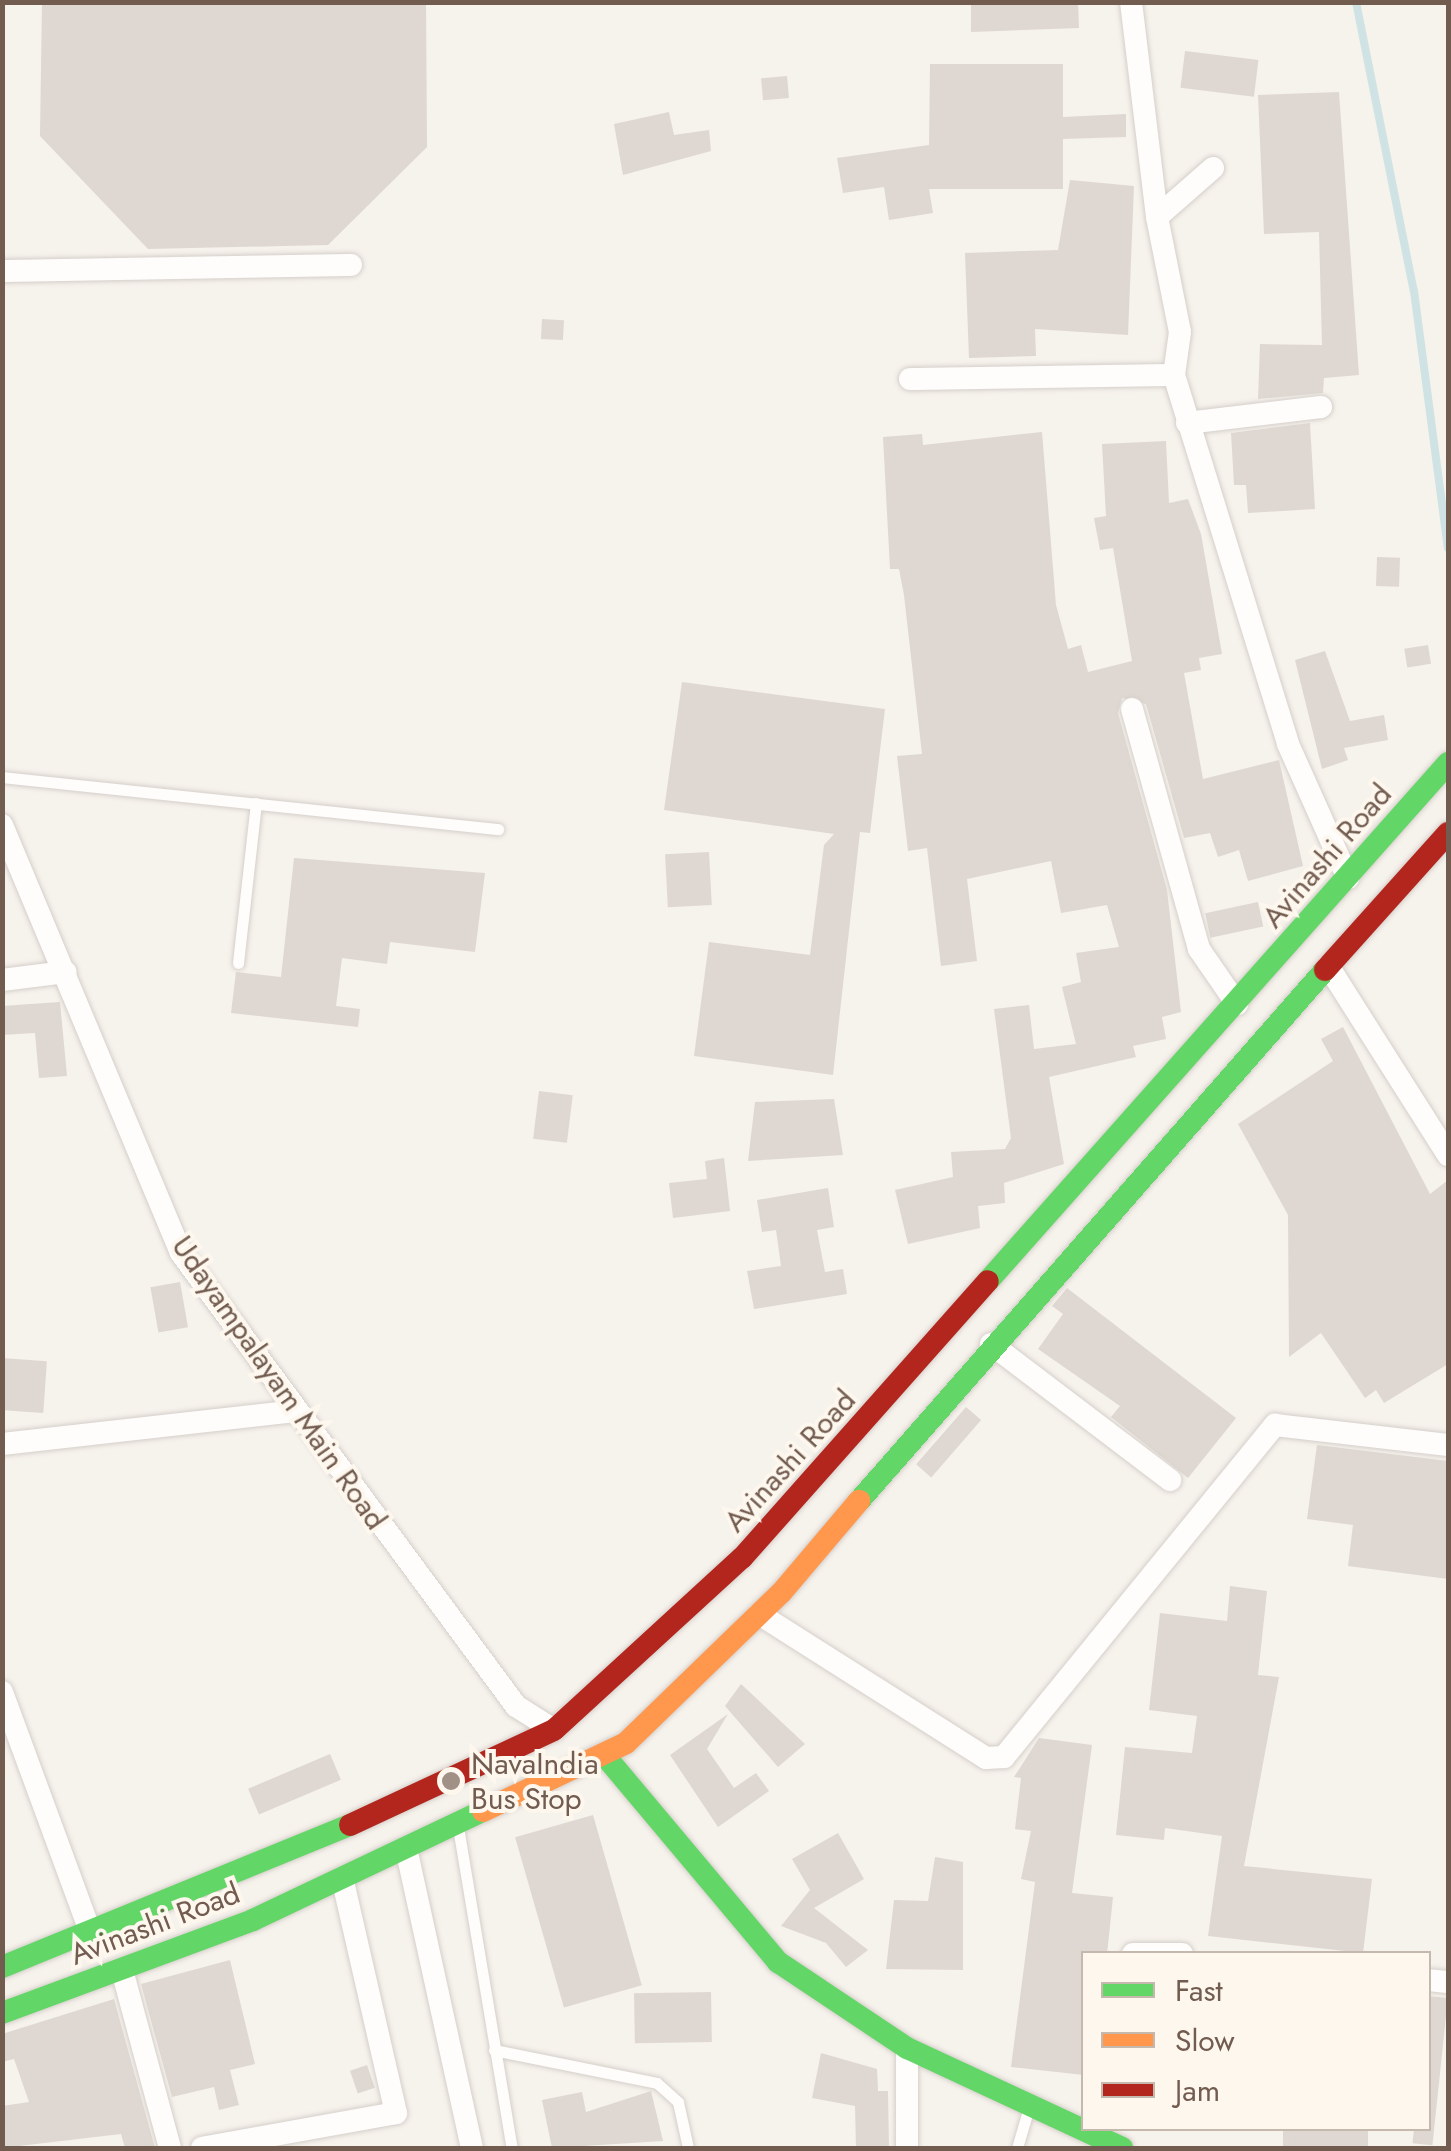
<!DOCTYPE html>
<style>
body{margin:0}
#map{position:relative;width:1451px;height:2151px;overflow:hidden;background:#f6f2ec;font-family:Jost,sans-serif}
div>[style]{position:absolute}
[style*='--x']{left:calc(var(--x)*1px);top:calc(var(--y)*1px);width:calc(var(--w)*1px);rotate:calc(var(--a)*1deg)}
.stream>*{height:8px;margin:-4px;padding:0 4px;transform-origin:4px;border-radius:4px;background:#cfe3e5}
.building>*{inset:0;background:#dfd8d2;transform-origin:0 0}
.roads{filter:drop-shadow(0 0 2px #d5cfca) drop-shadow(0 0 2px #d5cfca)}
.lane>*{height:11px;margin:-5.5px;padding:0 5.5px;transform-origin:5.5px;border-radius:5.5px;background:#fefdfc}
.street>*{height:22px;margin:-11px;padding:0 11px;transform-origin:11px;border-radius:11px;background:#fefdfc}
.fast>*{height:22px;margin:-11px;padding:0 11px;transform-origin:11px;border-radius:11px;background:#63d668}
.slow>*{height:22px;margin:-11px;padding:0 11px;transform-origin:11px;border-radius:11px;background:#ff974d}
.jam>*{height:22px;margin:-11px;padding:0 11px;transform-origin:11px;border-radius:11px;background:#b3261e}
.dots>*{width:28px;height:28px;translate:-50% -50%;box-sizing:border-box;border:5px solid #fdf7ee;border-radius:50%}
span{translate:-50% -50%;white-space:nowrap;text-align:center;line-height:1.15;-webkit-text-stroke:8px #fdf7ee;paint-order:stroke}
.street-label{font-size:30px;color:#725b4f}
.poi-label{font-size:30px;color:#725b4f}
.left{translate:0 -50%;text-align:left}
.frame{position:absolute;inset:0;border:5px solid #725b4f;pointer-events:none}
.legend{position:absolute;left:1081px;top:1951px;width:350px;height:180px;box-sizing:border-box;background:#fdf7ee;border:2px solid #c5b9ae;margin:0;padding:12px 18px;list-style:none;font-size:30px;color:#725b4f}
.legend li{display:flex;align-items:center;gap:20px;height:50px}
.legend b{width:50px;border:2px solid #c5b9ae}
</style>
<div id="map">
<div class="stream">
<div style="--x:1356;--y:2;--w:295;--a:78.7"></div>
<div style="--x:1414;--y:291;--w:259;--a:82.5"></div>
</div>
<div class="building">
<div style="clip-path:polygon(42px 2px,426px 2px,427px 147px,328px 245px,148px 249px,40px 136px)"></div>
<div style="clip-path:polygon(971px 2px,1078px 2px,1079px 28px,971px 32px)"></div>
<div style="left:1185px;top:51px;width:74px;height:37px;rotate:7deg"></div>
<div style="clip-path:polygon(930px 64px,1063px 64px,1063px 117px,1126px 114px,1126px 137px,1063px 139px,1063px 189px,929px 189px,933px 213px,889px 220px,884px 187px,843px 193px,837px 158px,929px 145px)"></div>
<div style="left:787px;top:76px;width:22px;height:26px;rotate:85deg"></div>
<div style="clip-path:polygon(1339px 92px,1359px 375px,1324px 378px,1323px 393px,1258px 399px,1260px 344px,1322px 345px,1319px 232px,1264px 234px,1258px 95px)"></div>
<div style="clip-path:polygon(669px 112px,674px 135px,709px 130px,711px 151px,623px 175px,614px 124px)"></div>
<div style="clip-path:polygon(1070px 180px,1134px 186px,1128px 335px,1035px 329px,1036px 356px,969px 358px,965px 253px,1058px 250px)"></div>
<div style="left:542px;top:319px;width:22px;height:20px;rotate:3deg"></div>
<div style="clip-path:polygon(1310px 423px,1315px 509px,1248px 513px,1246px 485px,1234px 485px,1231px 433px)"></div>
<div style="clip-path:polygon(1042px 432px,1056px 605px,1068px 649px,1081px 645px,1088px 672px,1132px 661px,1113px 548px,1100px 550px,1094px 518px,1106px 516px,1102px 444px,1166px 441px,1169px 503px,1188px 499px,1201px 534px,1222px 654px,1199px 658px,1201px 670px,1184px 673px,1203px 779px,1279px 760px,1303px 866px,1248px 881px,1239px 850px,1218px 857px,1210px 833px,1184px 838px,1146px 704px,1122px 698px,1118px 713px,1167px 890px,1181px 1012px,1162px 1017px,1166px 1039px,1133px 1046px,1136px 1057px,1049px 1077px,1064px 1164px,1004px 1183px,1005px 1203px,978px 1206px,980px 1228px,908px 1244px,895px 1190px,953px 1177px,951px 1152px,1005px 1149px,1011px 1138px,994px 1009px,1029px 1005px,1034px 1049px,1076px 1044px,1062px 987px,1081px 982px,1076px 953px,1119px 947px,1107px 905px,1061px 913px,1051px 861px,967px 879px,977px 961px,941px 966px,927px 848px,908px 851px,897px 756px,922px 754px,904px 595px,899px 569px,890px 569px,883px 437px,922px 434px,923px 445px)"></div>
<div style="left:1377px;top:557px;width:23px;height:29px;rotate:2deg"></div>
<div style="left:1428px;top:645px;width:19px;height:24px;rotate:81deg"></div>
<div style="clip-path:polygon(1325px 651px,1350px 721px,1384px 715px,1388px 740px,1344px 748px,1348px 760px,1322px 769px,1295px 660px)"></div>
<div style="clip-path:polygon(682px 682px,885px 709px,870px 833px,860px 832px,833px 1075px,694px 1056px,709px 942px,810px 955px,824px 845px,834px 834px,664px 810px)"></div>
<div style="left:709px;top:852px;width:53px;height:44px;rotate:87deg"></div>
<div style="clip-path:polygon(294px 858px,485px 873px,475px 952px,390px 942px,387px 964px,342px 958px,336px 1006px,360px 1009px,358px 1027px,231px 1013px,236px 972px,281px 977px)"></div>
<div style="left:1258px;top:902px;width:25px;height:54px;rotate:78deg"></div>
<div style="clip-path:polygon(60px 1002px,67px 1076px,39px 1078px,35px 1033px,2px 1035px,2px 1006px)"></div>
<div style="clip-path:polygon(1343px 1027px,1430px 1194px,1448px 1180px,1448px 1364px,1384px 1403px,1376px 1390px,1365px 1398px,1321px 1333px,1289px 1357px,1288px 1215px,1238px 1124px,1333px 1061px,1321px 1039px)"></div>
<div style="left:539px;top:1091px;width:34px;height:48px;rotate:7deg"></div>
<div style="clip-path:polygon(834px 1099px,843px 1155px,748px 1161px,755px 1102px)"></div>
<div style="clip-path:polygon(724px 1158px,730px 1211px,673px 1218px,669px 1183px,707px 1179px,705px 1161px)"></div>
<div style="clip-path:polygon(828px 1188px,834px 1227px,817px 1230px,825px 1272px,843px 1269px,847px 1294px,754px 1309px,747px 1271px,781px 1266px,776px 1230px,762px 1232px,757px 1200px)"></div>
<div style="left:180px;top:1282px;width:46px;height:30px;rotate:80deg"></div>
<div style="clip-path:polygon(1067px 1288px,1236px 1418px,1188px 1478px,1111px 1417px,1120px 1406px,1038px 1349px,1063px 1314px,1052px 1306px)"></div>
<div style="left:2px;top:1358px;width:45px;height:52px;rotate:4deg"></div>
<div style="left:966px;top:1407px;width:20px;height:76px;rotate:41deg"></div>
<div style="clip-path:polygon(1317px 1445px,1448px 1461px,1448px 1579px,1348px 1566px,1353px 1525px,1307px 1519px)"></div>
<div style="clip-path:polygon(1230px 1586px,1267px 1591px,1258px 1675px,1279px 1677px,1244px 1866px,1372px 1879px,1363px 1953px,1208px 1936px,1222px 1836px,1165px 1828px,1164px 1840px,1116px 1835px,1125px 1747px,1192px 1753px,1197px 1716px,1149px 1710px,1160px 1613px,1227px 1621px)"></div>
<div style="clip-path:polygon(741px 1684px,805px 1744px,778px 1767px,725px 1706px)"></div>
<div style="clip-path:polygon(728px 1714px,707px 1749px,734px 1788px,756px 1773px,769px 1791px,718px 1827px,670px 1755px)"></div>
<div style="clip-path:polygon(1039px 1738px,1092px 1745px,1072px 1893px,1113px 1897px,1107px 1954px,1084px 1954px,1084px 2075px,1011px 2067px,1035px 1882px,1021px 1879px,1031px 1831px,1015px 1829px,1021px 1778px,1014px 1777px)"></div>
<div style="left:330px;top:1754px;width:28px;height:89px;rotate:67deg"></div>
<div style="left:593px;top:1815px;width:177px;height:81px;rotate:74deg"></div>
<div style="clip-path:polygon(838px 1833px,864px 1879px,814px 1908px,868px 1950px,846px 1967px,826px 1943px,781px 1926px,810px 1890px,792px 1859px)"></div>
<div style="clip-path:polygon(935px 1857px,963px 1862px,963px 1970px,886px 1969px,894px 1900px,928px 1901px)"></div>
<div style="clip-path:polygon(230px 1960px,255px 2064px,230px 2070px,239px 2105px,219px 2110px,214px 2087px,172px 2097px,141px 1984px)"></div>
<div style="left:711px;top:1992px;width:50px;height:77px;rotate:89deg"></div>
<div style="left:1428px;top:1996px;width:20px;height:148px;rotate:6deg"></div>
<div style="clip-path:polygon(114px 1999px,155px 2148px,125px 2148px,121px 2134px,2px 2148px,2px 2106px,29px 2102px,14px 2059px,2px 2062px,2px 2034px)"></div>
<div style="clip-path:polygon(821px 2053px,877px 2069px,878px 2091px,888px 2091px,889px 2148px,856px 2148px,855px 2106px,812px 2098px)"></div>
<div style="left:367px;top:2065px;width:24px;height:18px;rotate:71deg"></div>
<div style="clip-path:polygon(651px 2091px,663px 2141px,552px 2148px,542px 2100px,582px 2092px,586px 2112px)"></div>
<div style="left:1283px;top:2128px;width:85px;height:20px"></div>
</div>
<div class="roads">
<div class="lane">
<div style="--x:2;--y:777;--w:499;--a:6"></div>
<div style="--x:238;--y:963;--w:161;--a:-83.6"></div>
<div style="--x:458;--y:1827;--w:326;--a:80.5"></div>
<div style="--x:494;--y:2050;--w:166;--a:11.4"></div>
<div style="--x:657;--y:2083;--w:28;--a:42"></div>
<div style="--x:678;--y:2102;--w:47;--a:77.7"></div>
<div style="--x:1017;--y:2148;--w:43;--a:-73.7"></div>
</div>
<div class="street">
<div style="--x:1131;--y:2;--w:217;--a:83.1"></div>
<div style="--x:1213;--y:168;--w:74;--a:138.8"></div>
<div style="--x:1157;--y:217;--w:117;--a:78.7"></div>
<div style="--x:1180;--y:332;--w:43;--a:97.9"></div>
<div style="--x:1174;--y:375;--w:386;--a:72.8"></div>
<div style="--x:1288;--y:744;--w:147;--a:65.9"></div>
<div style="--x:2;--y:271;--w:349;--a:-1"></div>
<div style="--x:910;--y:379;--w:264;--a:-0.9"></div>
<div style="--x:1187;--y:423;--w:135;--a:-6.8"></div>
<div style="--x:1132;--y:709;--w:249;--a:74.4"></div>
<div style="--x:1199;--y:949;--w:67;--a:55.4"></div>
<div style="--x:2;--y:825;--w:464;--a:67.3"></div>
<div style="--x:181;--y:1253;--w:563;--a:53.52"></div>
<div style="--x:516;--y:1706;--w:45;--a:32.3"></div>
<div style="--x:1328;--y:966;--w:224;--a:57.6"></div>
<div style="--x:2;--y:980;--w:64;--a:-7.2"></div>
<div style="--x:991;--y:1344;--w:225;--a:37.2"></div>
<div style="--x:2;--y:1444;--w:295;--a:-6.4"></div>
<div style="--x:759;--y:1614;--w:269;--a:32.4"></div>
<div style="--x:986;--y:1758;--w:18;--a:-3"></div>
<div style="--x:1004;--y:1757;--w:429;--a:-50.8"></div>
<div style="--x:1275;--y:1425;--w:174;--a:6.6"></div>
<div style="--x:2;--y:1692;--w:261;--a:69.8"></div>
<div style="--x:406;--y:1848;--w:307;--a:77.6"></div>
<div style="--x:1133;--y:1954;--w:49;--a:0"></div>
<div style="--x:122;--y:1970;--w:184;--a:74.9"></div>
<div style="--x:1428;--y:1980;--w:20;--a:6"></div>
<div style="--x:202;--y:2148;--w:197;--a:-10.2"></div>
<div style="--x:396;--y:2113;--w:241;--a:-102.9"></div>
<div style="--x:907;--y:2148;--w:100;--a:-90"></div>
</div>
<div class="fast">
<div style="--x:988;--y:1281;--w:693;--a:-48.39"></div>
<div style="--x:859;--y:1501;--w:706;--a:-48.73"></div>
<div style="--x:606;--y:1757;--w:268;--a:50"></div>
<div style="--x:778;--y:1962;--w:155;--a:33.7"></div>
<div style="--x:907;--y:2048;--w:237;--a:24.9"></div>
<div style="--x:2;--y:1967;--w:376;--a:-22.2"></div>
<div style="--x:2;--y:2013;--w:268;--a:-20.3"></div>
<div style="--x:253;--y:1920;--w:255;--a:-25.4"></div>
</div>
<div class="slow">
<div style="--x:483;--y:1811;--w:158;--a:-25.4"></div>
<div style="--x:626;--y:1743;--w:216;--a:-44.1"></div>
<div style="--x:781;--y:1593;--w:121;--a:-49.7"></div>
</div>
<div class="jam">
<div style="--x:1325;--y:970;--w:184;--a:-48.1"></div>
<div style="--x:350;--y:1825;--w:225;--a:-25"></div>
<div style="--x:554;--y:1730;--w:255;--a:-42.5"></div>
<div style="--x:742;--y:1558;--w:370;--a:-48.4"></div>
</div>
</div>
<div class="dots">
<div style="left:451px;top:1781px;background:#a09086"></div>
</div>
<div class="street-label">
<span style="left:1327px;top:856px;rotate:-49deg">Avinashi Road</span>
<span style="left:279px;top:1383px;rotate:55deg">Udayampalayam Main Road</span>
<span style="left:790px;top:1461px;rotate:-48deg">Avinashi Road</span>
<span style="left:155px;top:1924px;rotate:-21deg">Avinashi Road</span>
</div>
<div class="poi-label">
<span class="left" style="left:471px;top:1781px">NavaIndia<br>Bus Stop</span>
</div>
<div class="frame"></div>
<ul class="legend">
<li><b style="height:12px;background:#63d668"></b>Fast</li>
<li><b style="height:12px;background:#ff974d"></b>Slow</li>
<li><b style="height:12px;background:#b3261e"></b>Jam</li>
</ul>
</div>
